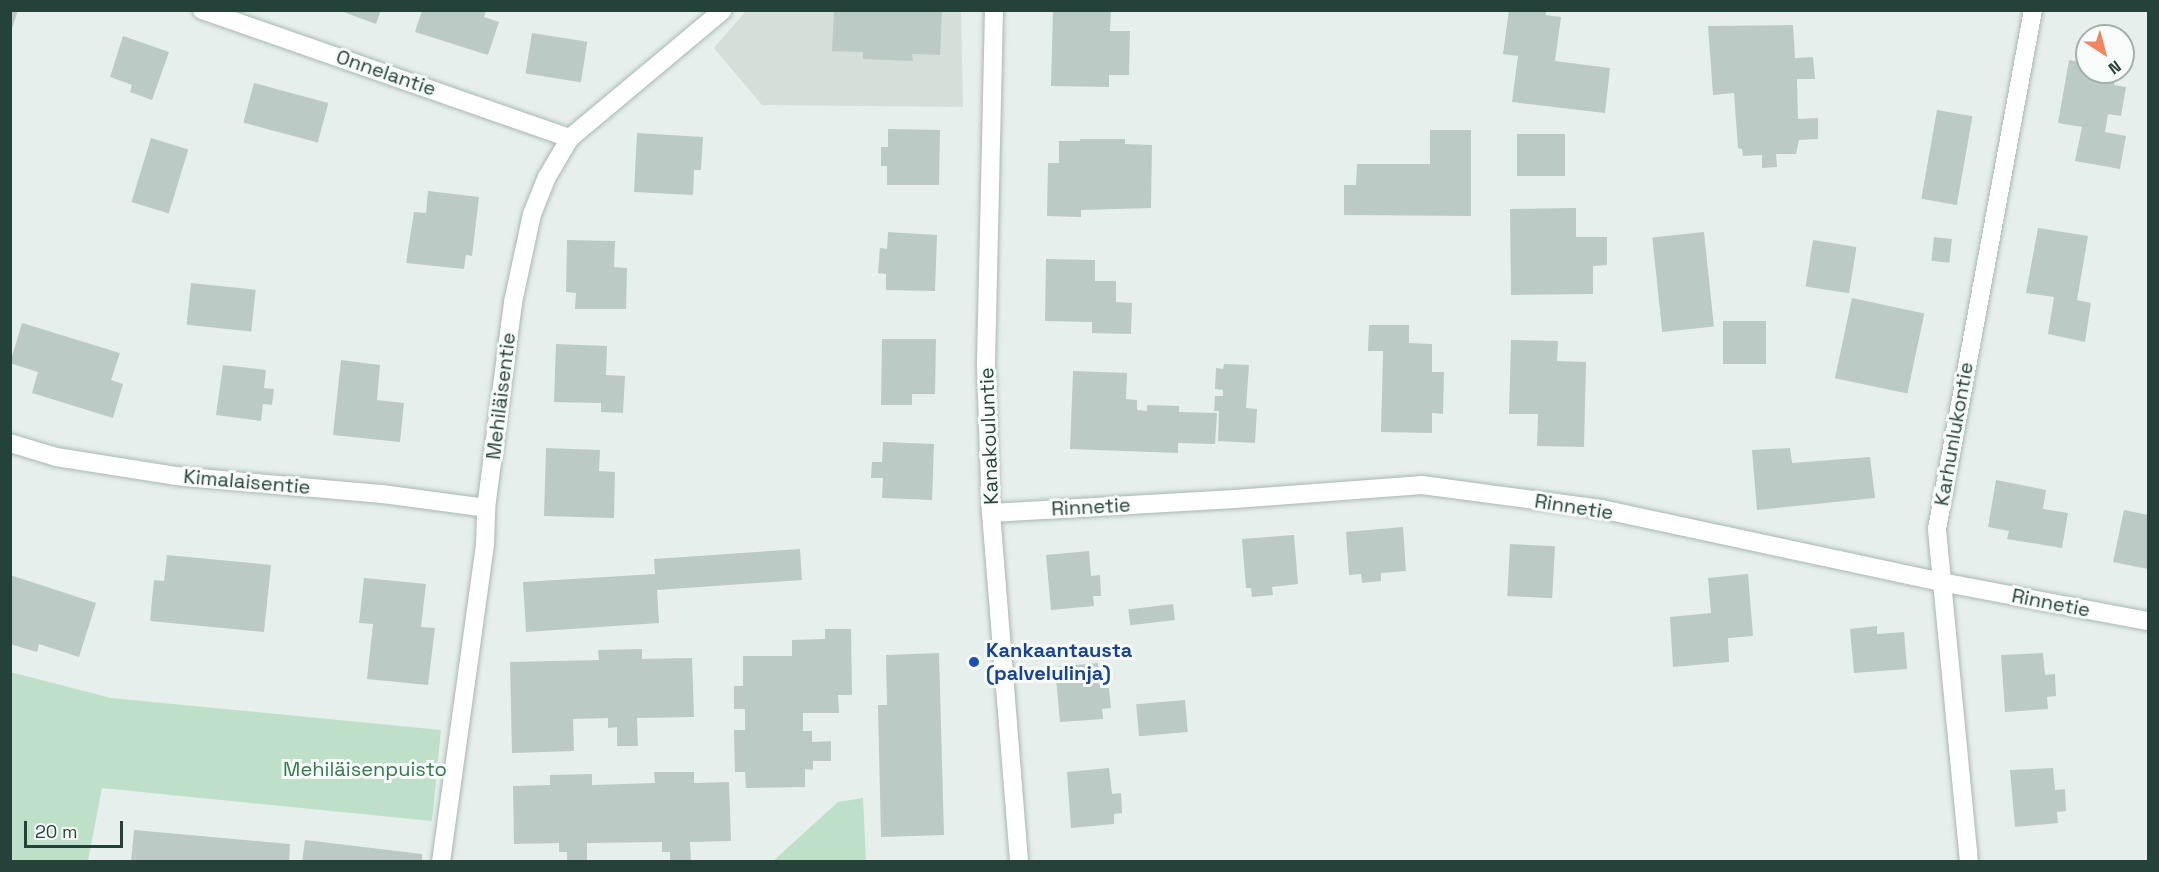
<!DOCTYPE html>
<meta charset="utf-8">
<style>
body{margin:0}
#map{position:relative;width:2159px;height:872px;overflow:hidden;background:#e6efeb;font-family:"Space Grotesk",sans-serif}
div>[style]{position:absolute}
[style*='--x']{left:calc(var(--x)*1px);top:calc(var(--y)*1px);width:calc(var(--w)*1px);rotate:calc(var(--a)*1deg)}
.built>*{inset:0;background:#d4dfda}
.green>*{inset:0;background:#bfe0c8}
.building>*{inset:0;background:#bbcac4;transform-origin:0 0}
.roads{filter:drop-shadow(0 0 2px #a8b8b2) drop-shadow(0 0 2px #a8b8b2)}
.street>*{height:18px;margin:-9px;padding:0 9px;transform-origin:9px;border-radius:9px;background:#fff}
.dots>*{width:16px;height:16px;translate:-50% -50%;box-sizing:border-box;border:3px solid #f7fbf9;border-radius:50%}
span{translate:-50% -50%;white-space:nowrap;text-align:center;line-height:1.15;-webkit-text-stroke:6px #f7fbf9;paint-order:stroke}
.street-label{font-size:20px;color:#24423a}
.transit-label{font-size:20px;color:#164399;font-weight:700}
.left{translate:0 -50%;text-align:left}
.park-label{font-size:20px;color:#2d7a4b}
.frame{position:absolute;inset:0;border:12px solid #24423a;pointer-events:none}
.north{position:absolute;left:2075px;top:24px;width:60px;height:60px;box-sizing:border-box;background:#f7fbf9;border:2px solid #a3b1ad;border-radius:50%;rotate:144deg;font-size:16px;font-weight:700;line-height:24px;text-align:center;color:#24423a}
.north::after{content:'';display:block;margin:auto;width:21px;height:27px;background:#f4845f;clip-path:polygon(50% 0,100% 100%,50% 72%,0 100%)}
.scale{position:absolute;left:24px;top:821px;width:99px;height:27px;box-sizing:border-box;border:3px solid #24423a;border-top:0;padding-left:8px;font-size:18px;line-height:21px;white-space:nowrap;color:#24423a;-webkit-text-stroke:4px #f7fbf9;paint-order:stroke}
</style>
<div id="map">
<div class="built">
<div style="clip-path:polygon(746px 11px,961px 11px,963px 107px,762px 105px,714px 48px)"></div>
</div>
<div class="green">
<div style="clip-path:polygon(10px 672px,111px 698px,441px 730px,432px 821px,102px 788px,88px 861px,11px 861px)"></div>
<div style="clip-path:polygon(863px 798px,866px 861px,773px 861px,838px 802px)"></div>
</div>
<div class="building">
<div style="clip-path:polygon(10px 10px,18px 10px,11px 32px,10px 32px)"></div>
<div style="clip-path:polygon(338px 10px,381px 10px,376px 24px)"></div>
<div style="clip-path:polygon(422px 10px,486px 10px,484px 17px,499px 22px,488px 55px,415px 32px)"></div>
<div style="clip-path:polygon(834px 10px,942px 10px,940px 55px,912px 54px,913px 61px,863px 59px,863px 52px,832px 51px)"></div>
<div style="clip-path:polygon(1053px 10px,1111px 10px,1110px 31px,1130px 31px,1129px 75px,1109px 75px,1109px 87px,1051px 86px)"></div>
<div style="clip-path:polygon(1509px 10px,1546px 10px,1546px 15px,1561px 17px,1555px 61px,1610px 68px,1605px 113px,1512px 102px,1518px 56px,1503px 54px)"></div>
<div style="clip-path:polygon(1793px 25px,1795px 58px,1813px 57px,1815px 79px,1797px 79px,1798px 119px,1818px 118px,1818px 139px,1799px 140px,1796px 154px,1776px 154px,1777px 167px,1762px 168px,1762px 155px,1743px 156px,1742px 149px,1738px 148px,1734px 93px,1713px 95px,1708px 26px)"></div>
<div style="left:532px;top:33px;width:56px;height:41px;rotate:9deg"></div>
<div style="clip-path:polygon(123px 36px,169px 52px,152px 100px,130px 92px,132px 85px,110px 77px)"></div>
<div style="clip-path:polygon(2069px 60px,2087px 64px,2087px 72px,2116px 72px,2114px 85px,2126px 87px,2121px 116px,2108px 114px,2105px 132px,2126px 136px,2120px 169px,2075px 161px,2082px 127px,2058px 123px)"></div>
<div style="left:254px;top:83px;width:77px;height:41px;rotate:15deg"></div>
<div style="left:1937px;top:110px;width:36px;height:90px;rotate:10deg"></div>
<div style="clip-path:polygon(888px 129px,940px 130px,939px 185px,887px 185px,887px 166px,881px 166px,881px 147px,888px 147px)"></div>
<div style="clip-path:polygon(1430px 130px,1471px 130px,1471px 216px,1344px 215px,1344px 185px,1356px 185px,1357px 164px,1430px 164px)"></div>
<div style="clip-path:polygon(637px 133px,703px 137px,701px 170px,694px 170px,693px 195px,634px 192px)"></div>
<div style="left:1517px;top:134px;width:48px;height:42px"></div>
<div style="left:151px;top:138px;width:39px;height:67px;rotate:17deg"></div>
<div style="clip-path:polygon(1080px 139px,1125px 139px,1125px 144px,1152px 145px,1151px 208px,1081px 210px,1081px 217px,1047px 216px,1048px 163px,1059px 163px,1059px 141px,1080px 141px)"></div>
<div style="clip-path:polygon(428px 191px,479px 197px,472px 256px,466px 255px,464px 269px,406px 263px,414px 212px,426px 213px)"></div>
<div style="clip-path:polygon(1576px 208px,1576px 237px,1607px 237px,1607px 265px,1593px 266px,1593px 294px,1511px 295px,1510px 209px)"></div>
<div style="clip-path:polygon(2038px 228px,2088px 236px,2077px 300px,2091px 303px,2085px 342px,2048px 334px,2054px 297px,2026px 293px)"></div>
<div style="clip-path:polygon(888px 232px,937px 235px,935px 291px,886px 290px,886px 274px,878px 273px,880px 248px,887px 249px)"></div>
<div style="left:1704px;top:232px;width:95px;height:52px;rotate:84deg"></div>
<div style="left:1934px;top:237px;width:18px;height:24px;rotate:6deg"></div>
<div style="clip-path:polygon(567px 240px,615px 241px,614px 267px,627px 268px,626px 309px,575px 309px,576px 293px,566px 292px)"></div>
<div style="left:1813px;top:240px;width:44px;height:47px;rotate:9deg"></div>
<div style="clip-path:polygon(1046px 259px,1095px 260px,1095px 281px,1116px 281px,1116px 302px,1132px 303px,1131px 334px,1092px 333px,1092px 322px,1045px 321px)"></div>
<div style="left:191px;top:283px;width:65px;height:42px;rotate:6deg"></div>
<div style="left:1852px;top:298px;width:74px;height:82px;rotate:12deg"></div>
<div style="left:1723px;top:321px;width:43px;height:43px"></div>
<div style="clip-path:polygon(22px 323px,120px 353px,111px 380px,123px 384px,113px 418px,32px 393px,38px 372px,10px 363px)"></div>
<div style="clip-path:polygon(1369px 325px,1409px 325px,1409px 343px,1432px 344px,1432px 372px,1444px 372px,1443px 414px,1432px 413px,1432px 433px,1381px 432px,1383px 351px,1368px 351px)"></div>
<div style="clip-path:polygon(882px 339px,936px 339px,935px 394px,912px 394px,912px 405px,881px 405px)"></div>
<div style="clip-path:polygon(1511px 340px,1558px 341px,1557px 361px,1586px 362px,1584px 447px,1537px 446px,1538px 414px,1509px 414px)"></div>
<div style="clip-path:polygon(556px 344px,607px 346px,606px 375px,625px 376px,623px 413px,601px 412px,601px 403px,554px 402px)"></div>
<div style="clip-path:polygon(341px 360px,380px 365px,377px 400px,404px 403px,400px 442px,333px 435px)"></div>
<div style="clip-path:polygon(1224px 364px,1249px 365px,1246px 408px,1257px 409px,1255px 443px,1218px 441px,1219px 411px,1214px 411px,1215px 396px,1223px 396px,1223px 390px,1215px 389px,1216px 368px,1223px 369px)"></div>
<div style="clip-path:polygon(223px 365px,266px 370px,264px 388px,274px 389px,272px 405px,263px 404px,261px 421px,216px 415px)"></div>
<div style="clip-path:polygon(1073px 371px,1127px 373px,1126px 399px,1137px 400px,1137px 410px,1147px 411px,1147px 405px,1179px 406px,1179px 412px,1217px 413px,1215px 444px,1178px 443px,1178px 453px,1070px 449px)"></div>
<div style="clip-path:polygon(883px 442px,934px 444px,932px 500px,882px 498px,883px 478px,871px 478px,872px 462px,882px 462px)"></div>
<div style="clip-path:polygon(546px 448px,600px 450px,599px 471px,615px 472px,614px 518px,544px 516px)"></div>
<div style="clip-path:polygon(1790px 448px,1792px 463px,1870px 457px,1875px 498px,1757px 510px,1752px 450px)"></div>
<div style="clip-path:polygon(1996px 480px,2046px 490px,2043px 509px,2068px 513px,2062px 548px,2007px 539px,2009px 531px,1988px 527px)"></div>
<div style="clip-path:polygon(2124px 510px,2148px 515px,2148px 569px,2113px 562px)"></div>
<div style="clip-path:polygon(1403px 527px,1406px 571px,1381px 573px,1381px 581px,1362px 583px,1361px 574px,1349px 575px,1346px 532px)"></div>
<div style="clip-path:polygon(1294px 535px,1298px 584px,1272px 587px,1273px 595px,1252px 597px,1251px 588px,1246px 588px,1242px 539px)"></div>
<div style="left:1510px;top:544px;width:45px;height:52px;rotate:3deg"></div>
<div style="clip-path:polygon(800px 549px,802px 580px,657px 590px,659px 623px,526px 632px,523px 582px,655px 574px,654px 559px)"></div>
<div style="clip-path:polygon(1089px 551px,1091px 576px,1100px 575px,1101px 596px,1093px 596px,1094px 606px,1051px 610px,1046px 555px)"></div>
<div style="clip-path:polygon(167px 555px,271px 565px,264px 632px,150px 621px,154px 580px,164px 581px)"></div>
<div style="clip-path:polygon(1748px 574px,1753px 636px,1728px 638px,1729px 662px,1673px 667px,1670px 617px,1711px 613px,1708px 578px)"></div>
<div style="clip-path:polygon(10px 575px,96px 603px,79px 657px,39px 644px,37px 652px,10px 644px)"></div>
<div style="clip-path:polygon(364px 578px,426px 584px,421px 627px,435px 628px,428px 685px,367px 679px,373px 624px,359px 623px)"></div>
<div style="left:1173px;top:604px;width:16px;height:45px;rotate:83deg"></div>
<div style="clip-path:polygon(1877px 626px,1877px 634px,1904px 632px,1907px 669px,1854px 673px,1850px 629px)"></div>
<div style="clip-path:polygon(825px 629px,851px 629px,852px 695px,838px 695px,839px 713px,803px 713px,803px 731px,812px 731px,812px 742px,831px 741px,831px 761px,813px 761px,813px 770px,805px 769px,805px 787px,746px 788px,745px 772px,735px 772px,734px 730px,745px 730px,745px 709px,734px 709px,734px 686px,743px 686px,743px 656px,792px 656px,792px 640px,825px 639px)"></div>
<div style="clip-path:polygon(642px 649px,642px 659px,692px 658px,694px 717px,637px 718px,638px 746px,617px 746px,617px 727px,608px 728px,608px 718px,573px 719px,574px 751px,512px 753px,510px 662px,599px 660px,598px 650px)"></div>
<div style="clip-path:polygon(939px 653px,944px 835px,881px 837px,878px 705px,887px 705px,886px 655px)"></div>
<div style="clip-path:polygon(2043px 653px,2045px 675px,2055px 674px,2056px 696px,2047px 697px,2048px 709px,2005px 712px,2001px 655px)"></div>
<div style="clip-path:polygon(1098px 663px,1100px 688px,1109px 688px,1111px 708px,1102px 709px,1103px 719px,1060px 722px,1055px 667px)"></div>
<div style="left:1185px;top:700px;width:32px;height:49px;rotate:85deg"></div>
<div style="clip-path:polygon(1109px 768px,1112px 794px,1121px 793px,1122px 813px,1114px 814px,1114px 824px,1071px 828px,1067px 772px)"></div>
<div style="clip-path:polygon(2053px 768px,2055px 790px,2065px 789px,2066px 811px,2057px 812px,2058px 823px,2015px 827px,2010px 770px)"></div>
<div style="clip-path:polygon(654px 772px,694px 772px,694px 783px,729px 782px,731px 841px,690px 842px,691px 862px,670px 862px,670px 852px,662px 852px,662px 842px,587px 843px,587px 862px,567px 862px,567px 852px,559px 852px,559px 843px,514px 844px,513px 786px,550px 785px,550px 775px,592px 774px,592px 785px,655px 783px)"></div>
<div style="clip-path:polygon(134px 830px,290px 844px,289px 862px,131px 862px)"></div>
<div style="clip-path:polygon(305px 840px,422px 854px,422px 862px,302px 862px)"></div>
</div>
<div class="roads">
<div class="street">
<div style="--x:202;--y:10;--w:390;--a:19.2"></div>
<div style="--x:994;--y:10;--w:355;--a:91.3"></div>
<div style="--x:986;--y:365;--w:148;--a:88.1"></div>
<div style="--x:991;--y:513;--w:350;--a:85.4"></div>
<div style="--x:10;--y:443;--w:48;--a:16.9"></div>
<div style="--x:56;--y:457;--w:121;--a:9"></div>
<div style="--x:176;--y:476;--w:208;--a:5"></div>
<div style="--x:383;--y:494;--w:104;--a:7.7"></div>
<div style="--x:991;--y:513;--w:244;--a:-3.3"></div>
<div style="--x:1235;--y:499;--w:188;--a:-4.3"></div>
<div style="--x:1422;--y:485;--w:181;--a:7.6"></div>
<div style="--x:1601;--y:509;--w:348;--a:12.1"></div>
<div style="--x:1941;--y:582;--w:211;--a:10.7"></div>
<div style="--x:441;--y:862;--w:321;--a:-82.1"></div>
<div style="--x:485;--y:544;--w:36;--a:-88"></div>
<div style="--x:486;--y:508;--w:208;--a:-82.5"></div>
<div style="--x:513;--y:302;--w:90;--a:-77.8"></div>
<div style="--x:532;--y:214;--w:40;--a:-68"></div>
<div style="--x:547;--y:177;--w:45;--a:-59.5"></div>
<div style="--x:570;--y:138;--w:199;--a:-39.9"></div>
<div style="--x:1969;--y:862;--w:335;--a:-95.5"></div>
<div style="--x:1937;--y:529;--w:528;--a:-79.52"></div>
</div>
</div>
<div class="dots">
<div style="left:974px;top:662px;background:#1a4fb4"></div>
</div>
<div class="street-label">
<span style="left:386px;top:73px;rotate:19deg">Onnelantie</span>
<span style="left:501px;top:396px;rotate:-83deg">Mehiläisentie</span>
<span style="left:1954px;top:434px;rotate:-80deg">Karhunlukontie</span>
<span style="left:989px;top:436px;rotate:-92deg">Kanakouluntie</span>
<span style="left:247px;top:482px;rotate:5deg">Kimalaisentie</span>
<span style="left:1091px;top:507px;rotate:-3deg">Rinnetie</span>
<span style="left:1574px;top:507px;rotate:9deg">Rinnetie</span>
<span style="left:2051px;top:603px;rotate:11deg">Rinnetie</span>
</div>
<div class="transit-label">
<span class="left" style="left:986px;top:662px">Kankaantausta<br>(palvelulinja)</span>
</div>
<div class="park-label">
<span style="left:365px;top:769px">Mehiläisenpuisto</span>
</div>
<div class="frame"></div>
<div class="north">N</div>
<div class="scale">20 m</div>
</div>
